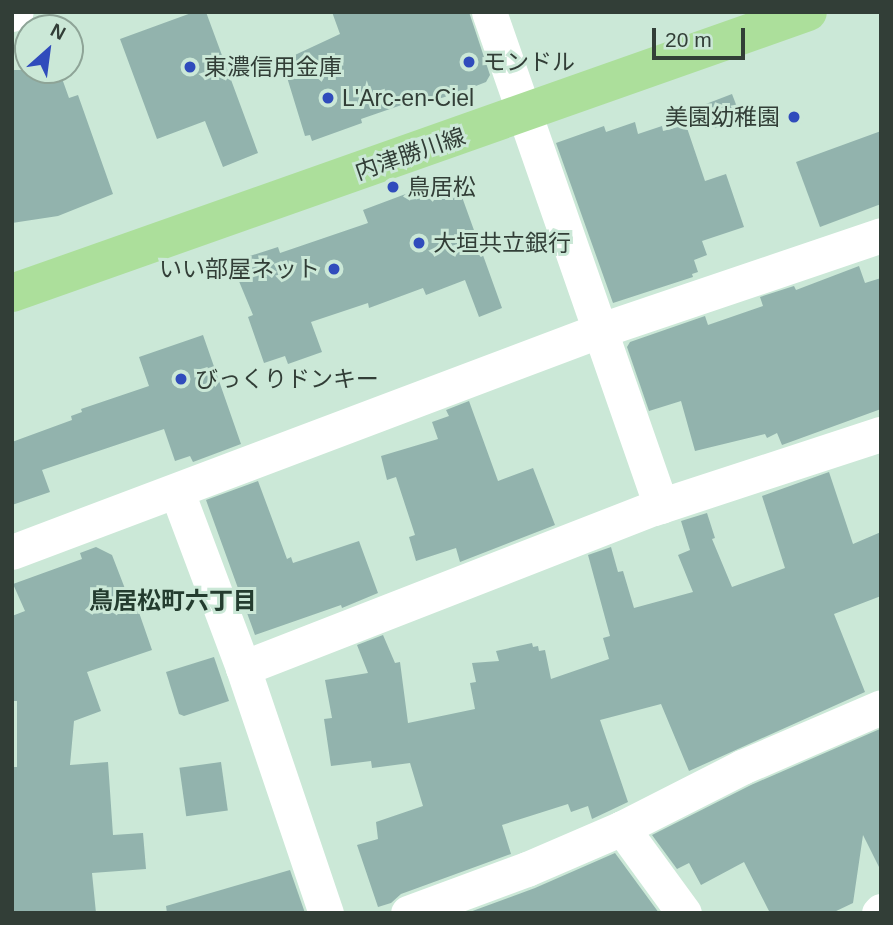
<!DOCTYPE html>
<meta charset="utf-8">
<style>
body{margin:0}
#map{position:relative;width:893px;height:925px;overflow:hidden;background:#cbe8d7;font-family:Arial,"Noto Sans JP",sans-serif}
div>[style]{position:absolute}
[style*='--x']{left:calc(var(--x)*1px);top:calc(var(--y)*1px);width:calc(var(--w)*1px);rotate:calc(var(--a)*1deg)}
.building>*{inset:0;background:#92b3ad;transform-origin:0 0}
.minor>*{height:35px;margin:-17.5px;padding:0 17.5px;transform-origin:17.5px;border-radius:17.5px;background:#fff}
.major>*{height:38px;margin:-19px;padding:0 19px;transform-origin:19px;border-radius:19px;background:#acdf9b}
.dots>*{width:19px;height:19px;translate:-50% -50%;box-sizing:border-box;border:4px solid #cbe8d7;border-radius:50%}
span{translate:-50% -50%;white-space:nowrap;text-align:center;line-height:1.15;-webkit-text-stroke:6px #cbe8d7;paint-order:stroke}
.poi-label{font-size:23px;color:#323e37}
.left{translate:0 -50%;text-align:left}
.right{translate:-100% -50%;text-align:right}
.street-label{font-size:23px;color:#323e37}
.neighbourhood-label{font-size:24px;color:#243c2f;font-weight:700}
.frame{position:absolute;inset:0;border:14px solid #323e37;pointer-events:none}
.north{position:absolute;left:14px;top:14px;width:70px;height:70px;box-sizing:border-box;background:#cbe8d7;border:2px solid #8ea497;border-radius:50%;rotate:28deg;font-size:19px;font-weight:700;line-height:28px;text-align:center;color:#323e37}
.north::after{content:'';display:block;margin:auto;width:24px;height:32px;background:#304cbc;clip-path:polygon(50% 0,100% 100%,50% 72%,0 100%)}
.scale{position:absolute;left:652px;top:28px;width:93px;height:32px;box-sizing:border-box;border:4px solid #323e37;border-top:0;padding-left:9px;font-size:21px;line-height:24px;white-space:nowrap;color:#323e37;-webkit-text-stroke:5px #cbe8d7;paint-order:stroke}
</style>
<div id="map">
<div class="building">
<div style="clip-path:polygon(194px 12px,206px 12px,258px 153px,223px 167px,205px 121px,157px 139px,120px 39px)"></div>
<div style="clip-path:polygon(332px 12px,469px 12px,490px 75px,486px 82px,458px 93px,418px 105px,416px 100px,361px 119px,362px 123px,312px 141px,310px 135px,305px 136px,282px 61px,340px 34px)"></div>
<div style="clip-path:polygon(12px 70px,59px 70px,69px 98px,78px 95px,113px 194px,58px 216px,12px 223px)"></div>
<div style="left:732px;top:94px;width:26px;height:28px;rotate:69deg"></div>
<div style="clip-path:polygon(635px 122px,638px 134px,662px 126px,663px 131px,686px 125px,705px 181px,726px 174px,744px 227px,702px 241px,707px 255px,694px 260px,698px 272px,692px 274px,693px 277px,613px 303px,556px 143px,604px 126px,606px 132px)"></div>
<div style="clip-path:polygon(881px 131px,881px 204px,820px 227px,796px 162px)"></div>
<div style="clip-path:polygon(435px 183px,437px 190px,457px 183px,502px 308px,479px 317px,465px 280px,426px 295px,423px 288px,369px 308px,368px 303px,311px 322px,322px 352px,288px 364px,285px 356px,264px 363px,248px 317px,253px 315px,231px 262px,278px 247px,280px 253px,368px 223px,363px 210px)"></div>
<div style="clip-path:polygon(859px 266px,865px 283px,881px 278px,881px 409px,782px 445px,777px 433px,767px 438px,765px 434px,695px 451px,681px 401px,649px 411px,627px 347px,630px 342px,705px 316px,708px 325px,763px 306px,760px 297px,794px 286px,796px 290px)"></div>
<div style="clip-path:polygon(203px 335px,241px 444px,193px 462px,190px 456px,175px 461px,164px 429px,42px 470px,50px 492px,12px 505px,12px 442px,72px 420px,71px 416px,82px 412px,81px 409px,149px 386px,139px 357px)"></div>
<div style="clip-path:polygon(469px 401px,498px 481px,533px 468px,555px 525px,460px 562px,456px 548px,416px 561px,409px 537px,415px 535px,396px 477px,387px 480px,381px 456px,438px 439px,432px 422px,449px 416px,446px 410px)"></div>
<div style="clip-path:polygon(829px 472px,853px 544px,881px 532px,881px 596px,834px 614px,865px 692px,689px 771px,661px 704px,600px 720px,628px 802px,592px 819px,588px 806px,571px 812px,568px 804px,502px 825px,511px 854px,401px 894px,391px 903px,378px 907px,357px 845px,378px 839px,376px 822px,423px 806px,410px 763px,372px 768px,371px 761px,331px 766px,324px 719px,332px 718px,325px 680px,368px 673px,357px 645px,383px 635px,395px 663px,400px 662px,408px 723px,475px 709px,470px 683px,476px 682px,472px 663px,499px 661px,496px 651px,532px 643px,533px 647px,538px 646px,539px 651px,545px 650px,551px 679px,609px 659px,603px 638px,610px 636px,588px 555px,611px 547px,618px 572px,623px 571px,634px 608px,693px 592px,678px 555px,690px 550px,681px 521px,707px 513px,715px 538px,712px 539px,732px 587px,785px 568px,762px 496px)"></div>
<div style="clip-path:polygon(258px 481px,287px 559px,291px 557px,293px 563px,359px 541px,378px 593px,342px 608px,341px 605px,255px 635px,206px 500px)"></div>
<div style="clip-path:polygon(96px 547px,112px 555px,129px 599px,134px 598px,152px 650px,87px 672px,101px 711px,74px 721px,70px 765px,108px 762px,113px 835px,143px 833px,146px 869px,92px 873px,96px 913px,12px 913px,12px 767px,17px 767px,17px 701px,12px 701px,12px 616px,25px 611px,13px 584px,82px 559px,80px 553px)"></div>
<div style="clip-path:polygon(214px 657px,229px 701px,184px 716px,179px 714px,166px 672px)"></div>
<div style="clip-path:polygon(880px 729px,881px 871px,863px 835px,853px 903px,832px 913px,770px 913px,744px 862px,701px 885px,689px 863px,677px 869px,652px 835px,751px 785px)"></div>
<div style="left:221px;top:762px;width:49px;height:42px;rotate:82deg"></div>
<div style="clip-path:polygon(615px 853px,659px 913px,467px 913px,535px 888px)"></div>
<div style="clip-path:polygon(290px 870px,305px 913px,167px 913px,166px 906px)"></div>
</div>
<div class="minor">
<div style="--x:489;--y:12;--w:523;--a:70.8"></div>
<div style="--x:12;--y:14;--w:4;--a:-27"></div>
<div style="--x:177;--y:492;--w:188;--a:69.4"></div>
<div style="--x:243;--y:668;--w:259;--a:71.3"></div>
<div style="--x:12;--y:552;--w:626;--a:-20.66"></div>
<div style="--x:598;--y:331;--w:299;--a:-18.7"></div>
<div style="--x:243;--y:668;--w:441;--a:-21.3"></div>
<div style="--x:654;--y:508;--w:239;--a:-18.1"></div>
<div style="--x:622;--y:828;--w:105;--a:53.9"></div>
<div style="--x:408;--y:913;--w:127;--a:-20.3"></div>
<div style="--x:527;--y:869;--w:103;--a:-23.3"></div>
<div style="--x:622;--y:828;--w:135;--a:-26.9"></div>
<div style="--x:742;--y:767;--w:151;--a:-23.3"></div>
<div style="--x:879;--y:913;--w:3;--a:-45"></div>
</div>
<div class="major">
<div style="--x:12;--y:293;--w:844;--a:-19.44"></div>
</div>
<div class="dots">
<div style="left:469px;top:62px;background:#304cbc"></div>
<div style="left:190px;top:67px;background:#304cbc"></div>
<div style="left:328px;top:98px;background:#304cbc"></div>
<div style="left:794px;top:117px;background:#304cbc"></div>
<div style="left:393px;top:187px;background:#304cbc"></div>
<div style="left:419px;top:243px;background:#304cbc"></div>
<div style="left:334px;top:269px;background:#304cbc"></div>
<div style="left:181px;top:379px;background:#304cbc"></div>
</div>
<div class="poi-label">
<span class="left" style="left:483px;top:62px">モンドル</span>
<span class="left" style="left:204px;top:67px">東濃信用金庫</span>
<span class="left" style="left:342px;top:98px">L'Arc-en-Ciel</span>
<span class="right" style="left:780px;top:117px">美園幼稚園</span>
<span class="left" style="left:407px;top:187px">鳥居松</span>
<span class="left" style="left:433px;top:243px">大垣共立銀行</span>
<span class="right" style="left:320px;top:269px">いい部屋ネット</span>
<span class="left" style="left:195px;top:379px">びっくりドンキー</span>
</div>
<div class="street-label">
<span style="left:410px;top:154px;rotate:-19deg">内津勝川線</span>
</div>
<div class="neighbourhood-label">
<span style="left:173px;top:601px">鳥居松町六丁目</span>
</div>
<div class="frame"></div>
<div class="north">N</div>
<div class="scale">20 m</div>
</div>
